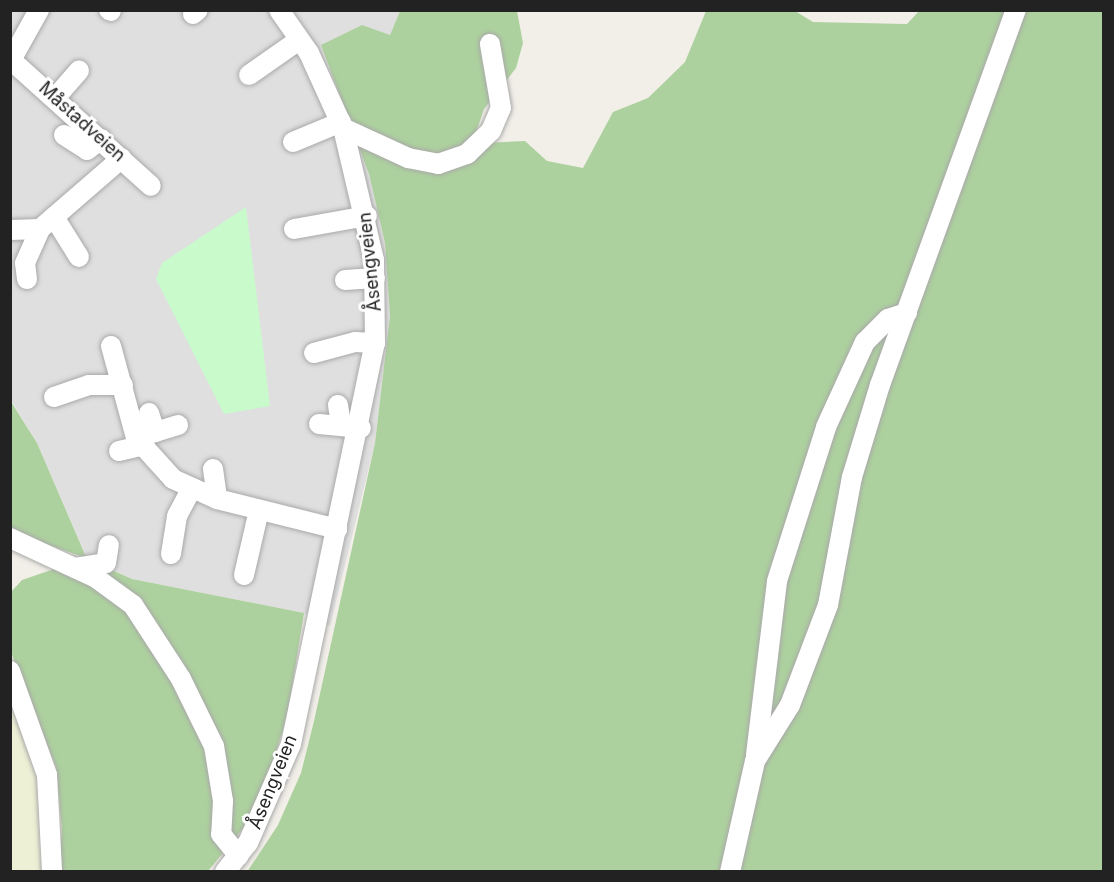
<!DOCTYPE html>
<meta charset="utf-8">
<style>
body{margin:0}
#map{position:relative;width:1114px;height:882px;overflow:hidden;background:#f2efe9;font-family:Inter,sans-serif}
div>[style]{position:absolute}
[style*='--x']{left:calc(var(--x)*1px);top:calc(var(--y)*1px);width:calc(var(--w)*1px);rotate:calc(var(--a)*1deg)}
.residential>*{inset:0;background:#e0dfdf}
.farmland>*{inset:0;background:#eef0d5}
.forest>*{inset:0;background:#add19e}
.park>*{inset:0;background:#c8facc}
.roads{filter:drop-shadow(0 0 2px #a9a9a9) drop-shadow(0 0 2px #a9a9a9)}
.minor>*{height:20px;margin:-10px;padding:0 10px;transform-origin:10px;border-radius:10px;background:#fff}
span{translate:-50% -50%;white-space:nowrap;text-align:center;line-height:1.15;-webkit-text-stroke:6px #fff;paint-order:stroke}
.street-label{font-size:18px;color:#222}
.frame{position:absolute;inset:0;border:12px solid #222;pointer-events:none}
</style>
<div id="map">
<div class="residential">
<div style="clip-path:polygon(11px 11px,400px 11px,390px 35px,321px 45px,369px 174px,385px 243px,390px 316px,375px 443px,330px 626px,304px 613px,132px 579px,87px 558px,37px 443px,11px 400px)"></div>
</div>
<div class="farmland">
<div style="clip-path:polygon(10px 652px,56px 767px,62px 829px,58px 863px,48px 871px,11px 871px)"></div>
</div>
<div class="forest">
<div style="clip-path:polygon(400px 11px,517px 11px,523px 43px,516px 68px,484px 109px,476px 132px,483px 143px,525px 141px,547px 161px,583px 168px,613px 112px,648px 98px,685px 62px,706px 11px,795px 11px,813px 22px,907px 24px,919px 11px,1103px 11px,1103px 871px,247px 872px,278px 825px,301px 773px,314px 721px,375px 443px,390px 316px,385px 243px,369px 174px,321px 45px,362px 25px,390px 35px)"></div>
<div style="clip-path:polygon(10px 400px,37px 443px,87px 559px,132px 579px,304px 613px,287px 718px,270px 769px,246px 825px,208px 871px,59px 871px,62px 829px,56px 767px,11px 652px,11px 592px,22px 580px,86px 558px,11px 532px)"></div>
</div>
<div class="park">
<div style="clip-path:polygon(246px 207px,270px 406px,224px 414px,156px 279px,162px 263px)"></div>
</div>
<div class="roads">
<div class="minor">
<div style="--x:109;--y:10;--w:2;--a:27"></div>
<div style="--x:193;--y:14;--w:6;--a:-39"></div>
<div style="--x:11;--y:60;--w:188;--a:42"></div>
<div style="--x:10;--y:62;--w:60;--a:-60.9"></div>
<div style="--x:249;--y:75;--w:61;--a:-35"></div>
<div style="--x:56;--y:97;--w:35;--a:-49"></div>
<div style="--x:343;--y:128;--w:72;--a:24.8"></div>
<div style="--x:408;--y:158;--w:31;--a:11"></div>
<div style="--x:438;--y:164;--w:31;--a:-19"></div>
<div style="--x:467;--y:154;--w:33;--a:-44"></div>
<div style="--x:491;--y:131;--w:25;--a:-67"></div>
<div style="--x:501;--y:108;--w:65;--a:-99.8"></div>
<div style="--x:64;--y:135;--w:27;--a:33"></div>
<div style="--x:87;--y:150;--w:18;--a:-38"></div>
<div style="--x:293;--y:142;--w:52;--a:-22.6"></div>
<div style="--x:54;--y:217;--w:47;--a:58"></div>
<div style="--x:294;--y:229;--w:74;--a:-10.1"></div>
<div style="--x:10;--y:230;--w:30;--a:-2"></div>
<div style="--x:27;--y:279;--w:16;--a:-97"></div>
<div style="--x:25;--y:263;--w:37;--a:-66"></div>
<div style="--x:40;--y:229;--w:108;--a:-40.9"></div>
<div style="--x:345;--y:280;--w:30;--a:-4"></div>
<div style="--x:111;--y:346;--w:95;--a:74.8"></div>
<div style="--x:136;--y:438;--w:55;--a:47.9"></div>
<div style="--x:173;--y:479;--w:48;--a:24.4"></div>
<div style="--x:217;--y:499;--w:124;--a:14"></div>
<div style="--x:314;--y:353;--w:42;--a:-15"></div>
<div style="--x:355;--y:342;--w:20;--a:3"></div>
<div style="--x:54;--y:397;--w:37;--a:-19"></div>
<div style="--x:89;--y:385;--w:34;--a:0"></div>
<div style="--x:338;--y:405;--w:20;--a:81"></div>
<div style="--x:149;--y:413;--w:20;--a:72"></div>
<div style="--x:319;--y:424;--w:42;--a:5.4"></div>
<div style="--x:136;--y:438;--w:44;--a:-17.2"></div>
<div style="--x:119;--y:451;--w:23;--a:-13"></div>
<div style="--x:213;--y:469;--w:30;--a:82"></div>
<div style="--x:10;--y:538;--w:95;--a:24.9"></div>
<div style="--x:96;--y:578;--w:46;--a:36.1"></div>
<div style="--x:133;--y:605;--w:88;--a:57"></div>
<div style="--x:181;--y:679;--w:75;--a:63.8"></div>
<div style="--x:214;--y:746;--w:56;--a:80.7"></div>
<div style="--x:223;--y:801;--w:33;--a:93"></div>
<div style="--x:221;--y:834;--w:28;--a:51"></div>
<div style="--x:171;--y:554;--w:38;--a:-81"></div>
<div style="--x:177;--y:516;--w:30;--a:-62"></div>
<div style="--x:75;--y:568;--w:31;--a:-9"></div>
<div style="--x:106;--y:563;--w:18;--a:-81"></div>
<div style="--x:244;--y:575;--w:67;--a:-77"></div>
<div style="--x:10;--y:671;--w:110;--a:70.4"></div>
<div style="--x:47;--y:775;--w:97;--a:87"></div>
<div style="--x:756;--y:755;--w:175;--a:-83.1"></div>
<div style="--x:777;--y:581;--w:162;--a:-72.3"></div>
<div style="--x:826;--y:427;--w:94;--a:-65.4"></div>
<div style="--x:865;--y:342;--w:33;--a:-45"></div>
<div style="--x:888;--y:319;--w:20;--a:-18"></div>
<div style="--x:225;--y:872;--w:37;--a:-52"></div>
<div style="--x:248;--y:843;--w:108;--a:-66.5"></div>
<div style="--x:291;--y:744;--w:410;--a:-78.2"></div>
<div style="--x:375;--y:343;--w:83;--a:-90.7"></div>
<div style="--x:374;--y:260;--w:136;--a:-103.2"></div>
<div style="--x:343;--y:128;--w:82;--a:-114.4"></div>
<div style="--x:309;--y:53;--w:52;--a:-124.9"></div>
<div style="--x:730;--y:872;--w:114;--a:-77.3"></div>
<div style="--x:755;--y:761;--w:66;--a:-58"></div>
<div style="--x:790;--y:705;--w:107;--a:-69.2"></div>
<div style="--x:828;--y:605;--w:130;--a:-79.4"></div>
<div style="--x:852;--y:477;--w:96;--a:-73.1"></div>
<div style="--x:880;--y:385;--w:399;--a:-70.1"></div>
</div>
</div>
<div class="street-label">
<span style="left:82px;top:122px;rotate:42deg">Måstadveien</span>
<span style="left:370px;top:262px;rotate:-96deg">Åsengveien</span>
<span style="left:273px;top:782px;rotate:-68deg">Åsengveien</span>
</div>
<div class="frame"></div>
</div>
